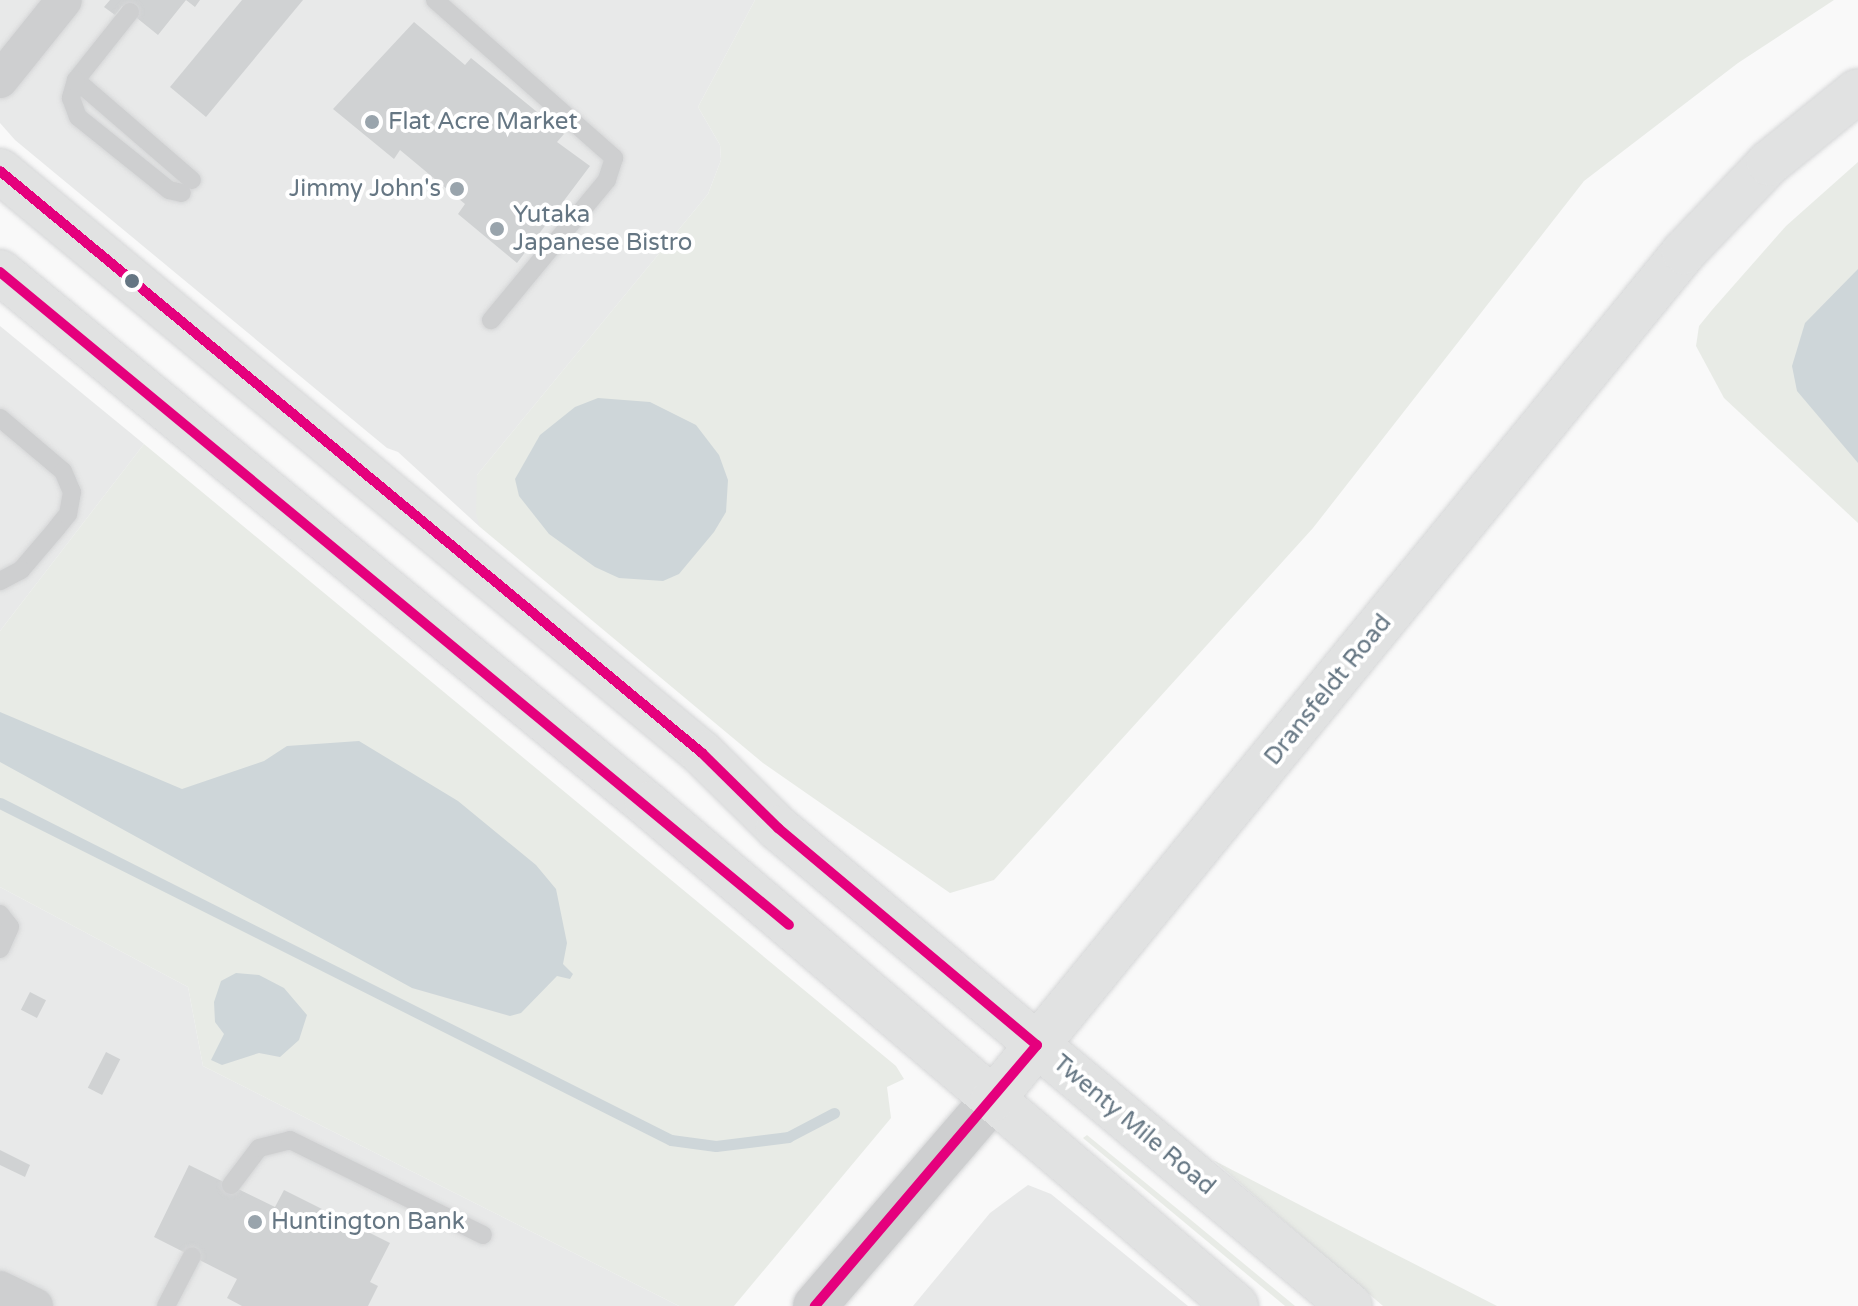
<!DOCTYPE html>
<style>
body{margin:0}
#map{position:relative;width:1858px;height:1306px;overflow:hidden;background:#f9f9f9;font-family:"Varela Round",sans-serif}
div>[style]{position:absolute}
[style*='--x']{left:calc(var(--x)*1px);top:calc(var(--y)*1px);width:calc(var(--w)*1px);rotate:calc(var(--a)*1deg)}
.built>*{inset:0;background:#e8e9e9}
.green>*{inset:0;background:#e8ebe6}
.water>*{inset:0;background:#ced6d9}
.stream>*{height:11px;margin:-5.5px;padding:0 5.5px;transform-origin:5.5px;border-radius:5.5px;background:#ced6d9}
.building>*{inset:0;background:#d0d2d3;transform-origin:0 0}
.roads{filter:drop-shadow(0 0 2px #d5d6d7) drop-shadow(0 0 2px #d5d6d7)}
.service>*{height:18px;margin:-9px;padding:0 9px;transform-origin:9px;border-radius:9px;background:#cecfd0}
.minor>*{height:36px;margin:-18px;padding:0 18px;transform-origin:18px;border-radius:18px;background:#cecfd0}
.tertiary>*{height:44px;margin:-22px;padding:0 22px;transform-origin:22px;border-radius:22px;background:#cecfd0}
.secondary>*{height:44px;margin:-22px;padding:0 22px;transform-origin:22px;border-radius:22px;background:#e1e2e2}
.bus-1>*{height:10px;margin:-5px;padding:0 5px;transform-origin:5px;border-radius:5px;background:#e5007d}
.dots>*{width:22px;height:22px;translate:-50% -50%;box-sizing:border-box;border:4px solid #fff;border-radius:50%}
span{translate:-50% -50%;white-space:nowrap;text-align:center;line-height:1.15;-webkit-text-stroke:8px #fff;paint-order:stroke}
.poi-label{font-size:24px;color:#657683}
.left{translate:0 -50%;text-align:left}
.right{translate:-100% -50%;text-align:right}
.street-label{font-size:24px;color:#657683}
</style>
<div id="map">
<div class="built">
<div style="clip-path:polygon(0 0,755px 0,698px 107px,720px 145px,721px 160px,708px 194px,477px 475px,480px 527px,398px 452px,387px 448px,15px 140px,0 123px)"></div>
<div style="clip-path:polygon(0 326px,144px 444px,0 631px)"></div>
<div style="clip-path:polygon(0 887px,188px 987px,203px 1066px,679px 1306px,0 1306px)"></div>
<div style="clip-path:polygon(1028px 1185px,1051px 1194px,1188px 1306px,913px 1306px,990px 1213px)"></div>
</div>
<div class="green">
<div style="clip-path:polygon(755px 0,1834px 0,1738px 63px,1584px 181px,1313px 528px,994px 880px,950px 893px,763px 763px,480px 527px,476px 514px,477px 475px,708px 194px,721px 160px,720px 145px,698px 107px)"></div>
<div style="clip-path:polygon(1858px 162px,1858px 523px,1724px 398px,1696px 346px,1699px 326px,1712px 310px,1786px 226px)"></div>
<div style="clip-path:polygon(144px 444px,896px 1066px,904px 1079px,887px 1087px,891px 1118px,734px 1306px,679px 1306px,203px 1066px,188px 987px,0 887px,0 631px)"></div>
<div style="clip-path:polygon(1087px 1135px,1191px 1220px,1295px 1306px,1285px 1306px,1083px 1138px)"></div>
<div style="clip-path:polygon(1213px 1160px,1387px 1250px,1497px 1306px,1383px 1306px)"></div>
</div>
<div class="water">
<div style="clip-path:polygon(1858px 269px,1858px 463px,1797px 391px,1792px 366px,1805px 323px)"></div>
<div style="clip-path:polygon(598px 398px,650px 402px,696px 425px,719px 455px,728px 480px,726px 512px,714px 532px,679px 574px,663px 581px,619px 578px,595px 567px,549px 534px,519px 496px,515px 479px,540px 435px,575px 407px)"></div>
<div style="clip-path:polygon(0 712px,182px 789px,264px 761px,287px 746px,359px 741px,458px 801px,536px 865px,556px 889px,567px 943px,563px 964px,573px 974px,570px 979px,557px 976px,521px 1013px,510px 1016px,412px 988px,0 762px)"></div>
<div style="clip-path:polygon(236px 973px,259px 975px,284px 988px,307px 1015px,299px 1040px,280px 1057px,259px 1053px,222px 1065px,211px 1060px,224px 1034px,215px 1022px,214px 1002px,221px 981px)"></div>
</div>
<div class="stream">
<div style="--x:0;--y:803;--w:751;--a:26.67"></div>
<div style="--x:671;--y:1140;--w:45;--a:7.6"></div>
<div style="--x:716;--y:1146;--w:73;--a:-7.1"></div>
<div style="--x:788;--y:1137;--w:52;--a:-27.6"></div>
</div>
<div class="building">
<div style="clip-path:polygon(110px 0,200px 0,195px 7px,186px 0,158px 35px,122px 6px,115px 15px,104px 7px)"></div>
<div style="clip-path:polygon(242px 0,303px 0,206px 117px,170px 87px)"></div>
<div style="clip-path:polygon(414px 22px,465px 65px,471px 58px,564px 134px,557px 142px,590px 166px,517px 263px,458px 214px,465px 204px,400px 150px,394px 159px,333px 109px)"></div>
<div style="left:30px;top:992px;width:18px;height:20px;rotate:27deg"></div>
<div style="left:106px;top:1052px;width:16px;height:40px;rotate:27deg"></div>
<div style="clip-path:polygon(0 1150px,30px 1165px,25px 1177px,0 1165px)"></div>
<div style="clip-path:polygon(189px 1165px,275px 1207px,284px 1190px,390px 1243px,370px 1282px,378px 1286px,368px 1306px,242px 1306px,227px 1298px,237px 1279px,154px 1237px)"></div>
</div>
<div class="roads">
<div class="service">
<div style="--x:435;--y:0;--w:239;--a:41.4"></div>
<div style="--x:614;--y:158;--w:23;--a:108"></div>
<div style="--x:607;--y:180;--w:182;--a:129.6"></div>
<div style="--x:130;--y:12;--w:87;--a:128.5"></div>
<div style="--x:76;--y:80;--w:153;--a:40.8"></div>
<div style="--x:76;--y:80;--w:19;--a:106"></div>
<div style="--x:71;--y:98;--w:20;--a:70"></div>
<div style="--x:78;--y:117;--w:117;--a:38.7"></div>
<div style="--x:169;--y:190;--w:13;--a:13"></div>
<div style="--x:0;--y:418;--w:82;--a:40.1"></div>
<div style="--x:63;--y:471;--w:23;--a:67"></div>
<div style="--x:72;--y:492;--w:22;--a:100"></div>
<div style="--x:68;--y:514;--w:19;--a:129"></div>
<div style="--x:56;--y:529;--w:54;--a:130.5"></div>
<div style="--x:21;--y:570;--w:24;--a:152"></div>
<div style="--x:0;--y:914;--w:16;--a:52"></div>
<div style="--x:10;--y:927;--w:24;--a:114"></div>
<div style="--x:231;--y:1185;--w:46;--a:-52.9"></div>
<div style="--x:259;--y:1148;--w:32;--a:-14"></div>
<div style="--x:290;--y:1140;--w:215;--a:26.2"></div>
<div style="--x:166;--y:1306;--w:56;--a:-62.5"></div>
</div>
<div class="minor">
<div style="--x:0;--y:80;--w:102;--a:-51.3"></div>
<div style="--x:0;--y:1289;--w:39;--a:26"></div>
</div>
<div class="tertiary">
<div style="--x:815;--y:1306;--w:273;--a:-49.3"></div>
</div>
<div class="secondary">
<div style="--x:0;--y:171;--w:912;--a:39.66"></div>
<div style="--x:702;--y:753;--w:107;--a:44.6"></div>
<div style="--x:778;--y:828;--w:745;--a:39.88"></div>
<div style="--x:0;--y:272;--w:838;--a:39.43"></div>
<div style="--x:647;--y:804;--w:774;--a:40.44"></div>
<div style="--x:993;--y:1099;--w:1093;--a:-50.79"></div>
<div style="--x:1684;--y:252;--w:123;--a:-46.3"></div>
<div style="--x:1769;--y:163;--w:114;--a:-39"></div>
</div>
</div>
<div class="bus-1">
<div style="--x:0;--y:171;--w:912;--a:39.66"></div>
<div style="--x:702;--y:753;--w:107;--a:44.6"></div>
<div style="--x:778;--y:828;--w:338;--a:40"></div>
<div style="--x:1037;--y:1045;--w:343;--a:130.4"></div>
<div style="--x:0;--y:272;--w:1024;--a:39.61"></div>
</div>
<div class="dots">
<div style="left:372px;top:122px;background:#99a4ac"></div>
<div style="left:457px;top:189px;background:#99a4ac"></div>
<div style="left:497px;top:229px;background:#99a4ac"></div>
<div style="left:132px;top:281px;background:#657683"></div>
<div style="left:255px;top:1222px;background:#99a4ac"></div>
</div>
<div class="poi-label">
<span class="left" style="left:388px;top:122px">Flat Acre Market</span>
<span class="right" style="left:441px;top:189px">Jimmy John's</span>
<span class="left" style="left:513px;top:229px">Yutaka<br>Japanese Bistro</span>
<span class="left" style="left:271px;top:1222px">Huntington Bank</span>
</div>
<div class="street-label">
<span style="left:1328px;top:690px;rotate:-51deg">Dransfeldt Road</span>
<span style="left:1134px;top:1125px;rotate:40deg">Twenty Mile Road</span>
</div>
</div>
